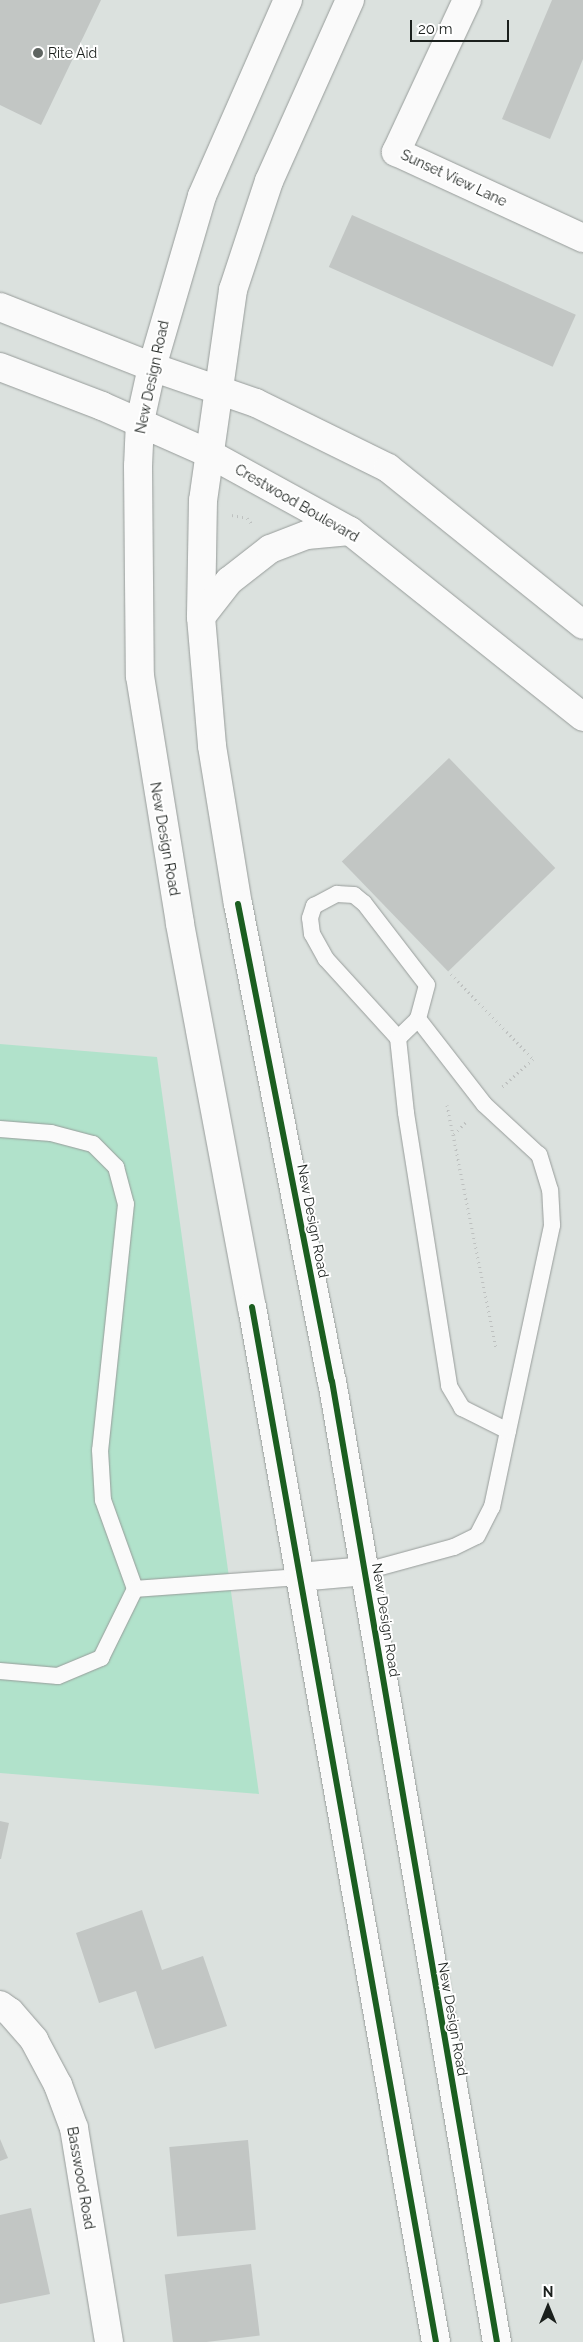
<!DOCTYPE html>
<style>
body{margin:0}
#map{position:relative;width:583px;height:2342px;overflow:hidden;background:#dbe1de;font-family:Raleway,sans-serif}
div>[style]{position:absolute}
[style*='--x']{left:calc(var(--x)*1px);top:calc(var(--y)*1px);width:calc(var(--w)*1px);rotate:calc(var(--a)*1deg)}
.green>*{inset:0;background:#b1e2cb}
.building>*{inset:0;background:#c2c6c4;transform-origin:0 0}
.path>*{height:3px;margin-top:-1.5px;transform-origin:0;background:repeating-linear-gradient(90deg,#bec1c0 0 1px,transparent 0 5px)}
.roads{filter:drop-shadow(0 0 1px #979c9a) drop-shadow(0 0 1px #979c9a)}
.lane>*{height:16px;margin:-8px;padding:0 8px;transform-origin:8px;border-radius:8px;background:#fafafa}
.street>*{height:28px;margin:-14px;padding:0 14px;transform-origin:14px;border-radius:14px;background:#fafafa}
.secondary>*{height:28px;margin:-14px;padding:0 14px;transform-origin:14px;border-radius:14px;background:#fafafa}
.cycleway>*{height:6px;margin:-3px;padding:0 3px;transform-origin:3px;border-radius:3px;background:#1b5e20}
.dots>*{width:14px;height:14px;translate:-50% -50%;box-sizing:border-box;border:2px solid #fff;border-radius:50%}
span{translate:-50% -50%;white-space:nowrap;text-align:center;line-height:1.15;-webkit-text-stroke:4px #fff;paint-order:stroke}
.poi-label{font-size:14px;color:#1b201d}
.left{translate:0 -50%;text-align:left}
.street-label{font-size:14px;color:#1b201d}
.north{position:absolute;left:523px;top:2282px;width:50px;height:50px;-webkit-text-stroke:4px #fff;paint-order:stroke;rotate:0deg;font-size:14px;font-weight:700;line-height:20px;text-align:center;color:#1b201d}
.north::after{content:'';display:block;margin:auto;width:18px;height:22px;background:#1b201d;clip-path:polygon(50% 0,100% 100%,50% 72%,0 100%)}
.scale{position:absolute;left:410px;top:20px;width:99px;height:22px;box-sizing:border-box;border:2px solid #1b201d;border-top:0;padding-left:6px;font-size:15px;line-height:18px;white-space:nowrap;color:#1b201d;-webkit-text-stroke:4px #fff;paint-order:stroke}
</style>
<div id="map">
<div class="green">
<div style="clip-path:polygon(0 1044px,157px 1057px,259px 1794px,0 1773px)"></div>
</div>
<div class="building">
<div style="clip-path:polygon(0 0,101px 0,41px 125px,0 105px)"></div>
<div style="clip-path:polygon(552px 0,583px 0,583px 59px,550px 139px,502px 119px)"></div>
<div style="left:352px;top:215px;width:245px;height:57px;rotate:24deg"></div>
<div style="left:449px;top:758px;width:153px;height:149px;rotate:46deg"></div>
<div style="clip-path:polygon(0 1821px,9px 1823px,1px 1859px,0 1859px)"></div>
<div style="clip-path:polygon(142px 1910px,162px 1970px,203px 1956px,227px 2026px,155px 2049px,136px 1991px,99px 2003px,76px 1933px)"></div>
<div style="clip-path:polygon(0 2139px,8px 2158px,0 2161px)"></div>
<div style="left:248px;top:2140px;width:90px;height:79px;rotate:85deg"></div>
<div style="clip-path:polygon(31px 2208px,50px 2294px,0 2304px,0 2215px)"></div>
<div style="left:251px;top:2264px;width:72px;height:87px;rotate:83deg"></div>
</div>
<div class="path">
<div style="--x:232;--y:515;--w:15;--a:11"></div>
<div style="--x:247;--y:518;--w:8;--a:50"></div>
<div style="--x:451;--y:974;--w:118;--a:46"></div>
<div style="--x:533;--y:1059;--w:42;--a:137.9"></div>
<div style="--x:447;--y:1105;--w:247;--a:78.6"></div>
<div style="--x:454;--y:1134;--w:18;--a:-45"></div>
</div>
<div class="roads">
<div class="lane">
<div style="--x:398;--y:1038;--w:107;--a:-132.3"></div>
<div style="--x:326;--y:959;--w:29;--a:-119"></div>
<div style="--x:312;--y:934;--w:16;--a:-97"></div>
<div style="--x:310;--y:918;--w:13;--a:-72"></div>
<div style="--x:314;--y:906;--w:26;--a:-28"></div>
<div style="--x:337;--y:894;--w:17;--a:3"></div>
<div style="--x:354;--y:895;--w:13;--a:39"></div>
<div style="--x:364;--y:903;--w:103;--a:52.5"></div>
<div style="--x:427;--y:985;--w:35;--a:105"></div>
<div style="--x:0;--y:1129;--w:51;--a:4.5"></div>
<div style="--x:51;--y:1133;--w:43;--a:14.7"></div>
<div style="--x:93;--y:1144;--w:33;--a:45"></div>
<div style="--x:116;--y:1167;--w:38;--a:75"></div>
<div style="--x:126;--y:1204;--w:247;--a:96"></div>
<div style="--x:100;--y:1450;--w:50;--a:86.6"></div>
<div style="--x:103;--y:1500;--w:95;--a:70.2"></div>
<div style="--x:366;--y:1571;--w:91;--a:-15.3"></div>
<div style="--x:454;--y:1547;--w:25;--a:-26"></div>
<div style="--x:477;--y:1536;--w:33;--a:-63"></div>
<div style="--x:492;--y:1507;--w:78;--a:-78.1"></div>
<div style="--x:508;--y:1431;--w:211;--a:-77.9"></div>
<div style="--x:552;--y:1225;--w:35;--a:-93"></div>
<div style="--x:550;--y:1190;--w:37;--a:-107"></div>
<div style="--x:539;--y:1155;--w:75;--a:-137.2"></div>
<div style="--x:484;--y:1104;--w:108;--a:-127.8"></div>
<div style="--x:418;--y:1019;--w:28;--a:136"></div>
<div style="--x:398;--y:1038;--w:75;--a:83.9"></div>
<div style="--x:406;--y:1113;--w:276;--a:81"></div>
<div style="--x:449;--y:1386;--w:26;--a:59"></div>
<div style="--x:462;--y:1408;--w:51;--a:26.6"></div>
<div style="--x:0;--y:1671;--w:58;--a:4.9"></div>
<div style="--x:58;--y:1676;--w:47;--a:-22.7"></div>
<div style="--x:101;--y:1658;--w:77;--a:-63.8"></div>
<div style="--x:135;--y:1589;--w:164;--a:-4.2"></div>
</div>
<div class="street">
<div style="--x:467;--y:0;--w:168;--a:115"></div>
<div style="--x:396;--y:152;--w:206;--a:24.7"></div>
<div style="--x:0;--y:2005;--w:12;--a:35"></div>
<div style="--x:10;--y:2012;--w:37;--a:49"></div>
<div style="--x:34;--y:2040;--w:51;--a:61.9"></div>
<div style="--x:58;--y:2085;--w:46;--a:69.6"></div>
<div style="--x:74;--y:2128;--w:217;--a:80.7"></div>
</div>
<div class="secondary">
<div style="--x:288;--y:0;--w:214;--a:113.7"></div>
<div style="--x:202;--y:196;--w:178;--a:106.3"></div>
<div style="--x:152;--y:367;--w:55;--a:102.5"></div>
<div style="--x:140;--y:421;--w:45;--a:92.5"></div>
<div style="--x:138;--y:466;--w:210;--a:89.5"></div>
<div style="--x:140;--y:676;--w:251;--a:80.8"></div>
<div style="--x:180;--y:924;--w:390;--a:79.4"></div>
<div style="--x:252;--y:1307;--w:1051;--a:79.92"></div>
<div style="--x:350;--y:0;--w:198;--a:114.1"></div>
<div style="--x:269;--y:181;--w:115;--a:108.3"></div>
<div style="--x:233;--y:290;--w:212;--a:98.1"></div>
<div style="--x:203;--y:500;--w:117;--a:91"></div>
<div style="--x:201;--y:617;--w:129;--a:85.1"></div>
<div style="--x:212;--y:746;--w:160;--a:80.7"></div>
<div style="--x:238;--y:904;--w:486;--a:78.9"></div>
<div style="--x:332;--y:1381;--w:975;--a:80.26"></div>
<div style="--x:0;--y:307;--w:163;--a:21.5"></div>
<div style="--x:152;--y:367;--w:110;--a:19.1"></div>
<div style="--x:256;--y:403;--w:147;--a:26.2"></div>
<div style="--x:388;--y:468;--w:250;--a:38.8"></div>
<div style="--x:0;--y:367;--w:109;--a:20.9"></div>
<div style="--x:102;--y:406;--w:116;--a:23.9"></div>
<div style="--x:208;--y:453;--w:162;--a:28.8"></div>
<div style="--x:350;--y:531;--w:298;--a:38.6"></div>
<div style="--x:201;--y:617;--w:46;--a:-52.1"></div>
<div style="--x:229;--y:581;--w:52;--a:-38"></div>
<div style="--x:270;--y:549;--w:40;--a:-21"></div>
<div style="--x:307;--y:535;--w:43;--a:-5.3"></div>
<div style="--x:299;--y:1577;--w:67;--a:-5.1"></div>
</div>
</div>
<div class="cycleway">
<div style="--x:238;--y:904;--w:486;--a:78.9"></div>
<div style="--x:332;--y:1381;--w:975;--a:80.26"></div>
<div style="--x:252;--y:1307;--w:1051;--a:79.92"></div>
</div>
<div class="dots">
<div style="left:38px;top:53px;background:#5e6461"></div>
</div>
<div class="poi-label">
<span class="left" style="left:48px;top:53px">Rite Aid</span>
</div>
<div class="street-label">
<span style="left:454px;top:178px;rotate:25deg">Sunset View Lane</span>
<span style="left:152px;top:377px;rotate:-78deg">New Design Road</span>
<span style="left:297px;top:503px;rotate:30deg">Crestwood Boulevard</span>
<span style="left:165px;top:839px;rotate:80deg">New Design Road</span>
<span style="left:313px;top:1221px;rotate:79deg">New Design Road</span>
<span style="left:386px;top:1620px;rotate:81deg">New Design Road</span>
<span style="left:453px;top:2019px;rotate:80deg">New Design Road</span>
<span style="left:81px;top:2178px;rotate:80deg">Basswood Road</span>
</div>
<div class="north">N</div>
<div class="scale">20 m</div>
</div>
